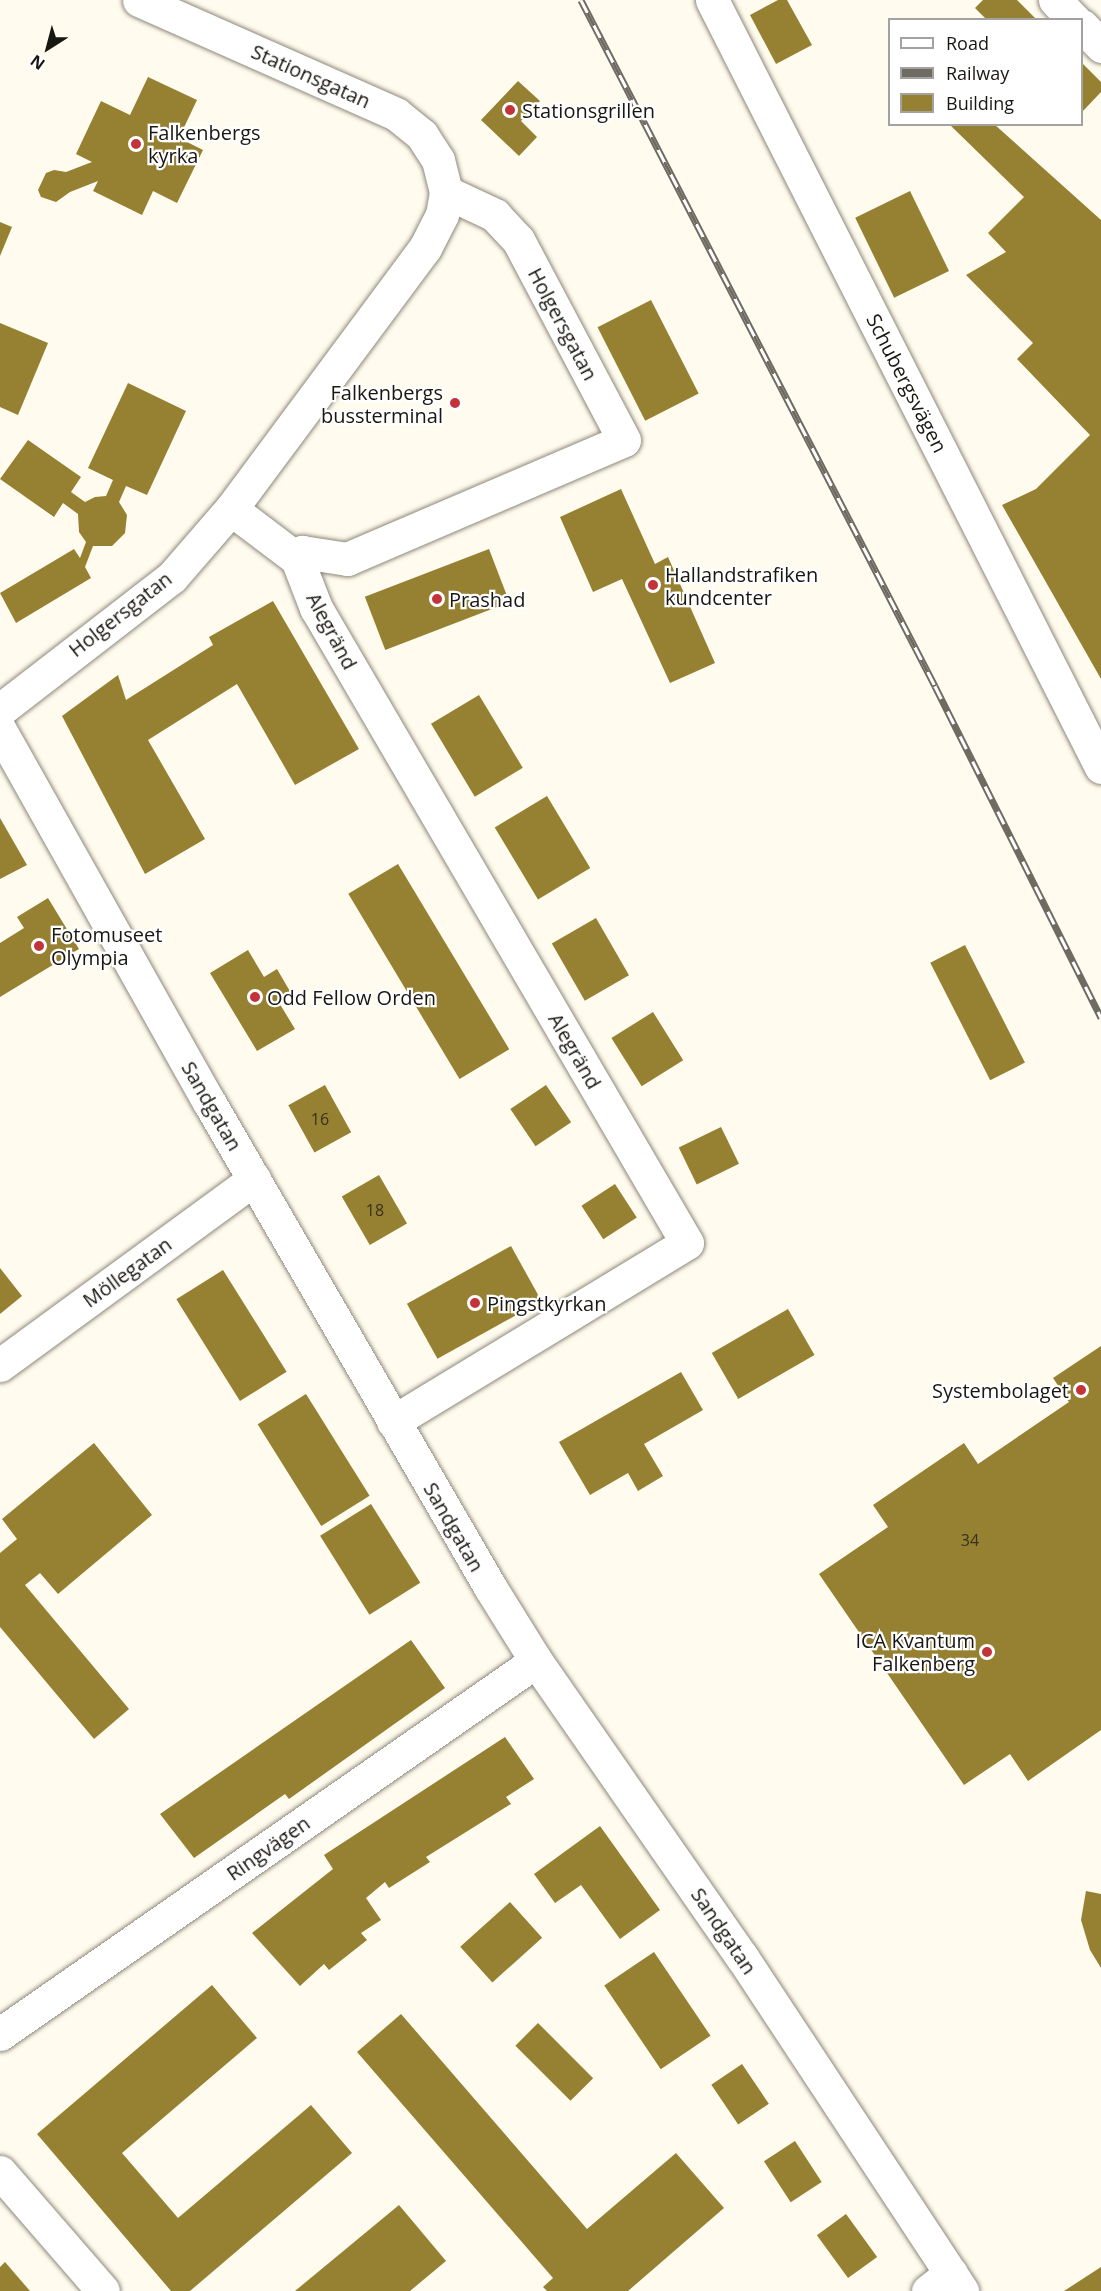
<!DOCTYPE html>
<meta charset="utf-8">
<style>
body{margin:0}
#map{position:relative;width:1101px;height:2291px;overflow:hidden;background:#fffbee;font-family:"Open Sans",sans-serif}
div>[style]{position:absolute}
[style*='--x']{left:calc(var(--x)*1px);top:calc(var(--y)*1px);width:calc(var(--w)*1px);rotate:calc(var(--a)*1deg)}
.building>*{inset:0;background:#968032;transform-origin:0 0}
.roads{filter:drop-shadow(0 0 2px #8d897b) drop-shadow(0 0 2px #8d897b)}
.minor>*{height:33px;margin:-16.5px;padding:0 16.5px;transform-origin:16.5px;border-radius:16.5px;background:#fff}
.tertiary>*{height:33px;margin:-16.5px;padding:0 16.5px;transform-origin:16.5px;border-radius:16.5px;background:#fff}
.secondary>*{height:33px;margin:-16.5px;padding:0 16.5px;transform-origin:16.5px;border-radius:16.5px;background:#fff}
.rail>*{height:7px;margin-top:-3.5px;transform-origin:0;background:repeating-linear-gradient(90deg,#fff 0 14px,#6e6b63 0 28px);box-sizing:border-box;border-block:2px solid #6e6b63}
.dots>*{width:16px;height:16px;translate:-50% -50%;box-sizing:border-box;border:3px solid #fff;border-radius:50%}
span{translate:-50% -50%;white-space:nowrap;text-align:center;line-height:1.15;-webkit-text-stroke:4.5px #fff;paint-order:stroke}
.number-label{font-size:16px;color:#38311a}
.number-label span{-webkit-text-stroke-width:0}
.street-label{font-size:20px;color:#191712}
.poi-label{font-size:20px;color:#191712}
.left{translate:0 -50%;text-align:left}
.right{translate:-100% -50%;text-align:right}
.legend{position:absolute;left:888px;top:18px;width:195px;height:108px;box-sizing:border-box;background:#fff;border:2px solid #a3a2a0;margin:0;padding:8px 10px;list-style:none;font-size:18px;color:#191712}
.legend li{display:flex;align-items:center;gap:12px;height:30px}
.legend b{width:30px;border:2px solid #a3a2a0}
.north{position:absolute;left:18px;top:18px;width:60px;height:60px;-webkit-text-stroke:4px #fff;paint-order:stroke;rotate:216deg;font-size:16px;font-weight:700;line-height:24px;text-align:center;color:#191712}
.north::after{content:'';display:block;margin:auto;width:21px;height:27px;background:#191712;clip-path:polygon(50% 0,100% 100%,50% 72%,0 100%)}
</style>
<div id="map">
<div class="building">
<div style="clip-path:polygon(778px 0,787px 0,812px 45px,776px 64px,750px 15px)"></div>
<div style="clip-path:polygon(983px 0,1017px 0,1037px 20px,987px 20px,975px 8px)"></div>
<div style="clip-path:polygon(1082px 63px,1101px 82px,1101px 92px,1082px 112px)"></div>
<div style="clip-path:polygon(148px 77px,197px 100px,179px 138px,203px 150px,177px 203px,153px 191px,142px 215px,93px 191px,98px 181px,70px 192px,56px 202px,41px 197px,38px 190px,46px 173px,54px 170px,66px 172px,92px 162px,76px 154px,101px 101px,130px 115px)"></div>
<div style="clip-path:polygon(518px 81px,540px 101px,521px 121px,537px 137px,519px 156px,481px 120px)"></div>
<div style="clip-path:polygon(949px 124px,994px 124px,1101px 220px,1101px 679px,1002px 505px,1036px 489px,1090px 435px,1017px 359px,1033px 343px,966px 275px,1006px 252px,988px 233px,1024px 197px)"></div>
<div style="left:910px;top:191px;width:89px;height:61px;rotate:64deg"></div>
<div style="clip-path:polygon(0 222px,12px 227px,0 256px)"></div>
<div style="left:651px;top:300px;width:105px;height:60px;rotate:63deg"></div>
<div style="clip-path:polygon(0 323px,48px 343px,18px 415px,0 407px)"></div>
<div style="clip-path:polygon(128px 383px,186px 411px,147px 495px,126px 486px,119px 502px,127px 515px,125px 533px,112px 546px,93px 546px,85px 567px,91px 578px,16px 623px,0 593px,74px 549px,80px 558px,86px 542px,79px 532px,78px 514px,63px 503px,54px 517px,0 479px,28px 440px,81px 477px,71px 492px,85px 502px,95px 497px,106px 496px,113px 480px,88px 468px)"></div>
<div style="clip-path:polygon(621px 489px,655px 564px,668px 557px,715px 663px,670px 683px,622px 579px,593px 592px,560px 517px)"></div>
<div style="left:489px;top:549px;width:57px;height:133px;rotate:69deg"></div>
<div style="clip-path:polygon(273px 601px,359px 749px,295px 785px,237px 684px,148px 740px,205px 839px,145px 874px,62px 716px,118px 675px,126px 700px,213px 645px,209px 637px)"></div>
<div style="left:479px;top:695px;width:85px;height:56px;rotate:59deg"></div>
<div style="left:547px;top:796px;width:84px;height:61px;rotate:59deg"></div>
<div style="clip-path:polygon(0 818px,27px 865px,0 879px)"></div>
<div style="left:398px;top:864px;width:216px;height:58px;rotate:59deg"></div>
<div style="clip-path:polygon(48px 898px,79px 949px,0 997px,0 943px,24px 928px,17px 917px)"></div>
<div style="left:596px;top:918px;width:66px;height:51px;rotate:60deg"></div>
<div style="left:965px;top:945px;width:132px;height:39px;rotate:63deg"></div>
<div style="clip-path:polygon(248px 950px,264px 977px,277px 969px,291px 993px,278px 1001px,295px 1029px,257px 1051px,210px 973px)"></div>
<div style="left:653px;top:1012px;width:57px;height:49px;rotate:58deg"></div>
<div style="left:325px;top:1085px;width:54px;height:42px;rotate:61deg"></div>
<div style="left:546px;top:1085px;width:45px;height:43px;rotate:56deg"></div>
<div style="left:721px;top:1127px;width:41px;height:47px;rotate:64deg"></div>
<div style="left:379px;top:1175px;width:56px;height:43px;rotate:60deg"></div>
<div style="left:615px;top:1184px;width:40px;height:40px;rotate:57deg"></div>
<div style="left:511px;top:1246px;width:63px;height:119px;rotate:61deg"></div>
<div style="clip-path:polygon(0 1268px,22px 1296px,0 1314px)"></div>
<div style="left:223px;top:1270px;width:120px;height:55px;rotate:58deg"></div>
<div style="left:788px;top:1309px;width:53px;height:88px;rotate:60deg"></div>
<div style="clip-path:polygon(1101px 1346px,1101px 1730px,1028px 1781px,1010px 1754px,964px 1785px,819px 1574px,888px 1527px,873px 1505px,964px 1443px,978px 1464px,1069px 1402px,1053px 1378px)"></div>
<div style="clip-path:polygon(681px 1372px,703px 1410px,644px 1444px,663px 1476px,638px 1491px,628px 1473px,590px 1495px,559px 1442px)"></div>
<div style="left:306px;top:1394px;width:120px;height:57px;rotate:58deg"></div>
<div style="clip-path:polygon(94px 1443px,152px 1515px,58px 1594px,40px 1573px,25px 1585px,129px 1709px,94px 1739px,0 1627px,0 1553px,17px 1539px,2px 1519px)"></div>
<div style="left:371px;top:1504px;width:93px;height:60px;rotate:58deg"></div>
<div style="clip-path:polygon(411px 1640px,445px 1688px,289px 1799px,285px 1794px,194px 1858px,160px 1814px)"></div>
<div style="clip-path:polygon(505px 1737px,534px 1779px,506px 1797px,511px 1804px,426px 1857px,430px 1862px,389px 1888px,385px 1882px,366px 1898px,381px 1920px,361px 1933px,367px 1940px,329px 1970px,324px 1964px,300px 1986px,252px 1933px,333px 1869px,324px 1855px)"></div>
<div style="clip-path:polygon(600px 1826px,660px 1910px,620px 1939px,581px 1885px,555px 1903px,534px 1874px)"></div>
<div style="clip-path:polygon(1086px 1891px,1101px 1894px,1101px 1968px,1090px 1950px,1081px 1920px)"></div>
<div style="left:510px;top:1902px;width:48px;height:67px;rotate:48deg"></div>
<div style="left:654px;top:1952px;width:101px;height:60px;rotate:56deg"></div>
<div style="clip-path:polygon(212px 1985px,257px 2038px,122px 2153px,178px 2218px,311px 2105px,352px 2153px,190px 2291px,171px 2291px,37px 2134px)"></div>
<div style="clip-path:polygon(401px 2014px,587px 2229px,676px 2153px,724px 2208px,628px 2291px,547px 2291px,543px 2287px,553px 2278px,357px 2052px)"></div>
<div style="left:538px;top:2023px;width:78px;height:32px;rotate:45deg"></div>
<div style="left:742px;top:2064px;width:48px;height:37px;rotate:56deg"></div>
<div style="left:795px;top:2141px;width:49px;height:37px;rotate:57deg"></div>
<div style="clip-path:polygon(399px 2205px,446px 2261px,410px 2291px,295px 2291px)"></div>
<div style="left:846px;top:2214px;width:53px;height:36px;rotate:54deg"></div>
<div style="clip-path:polygon(5px 2262px,30px 2291px,0 2291px,0 2267px)"></div>
<div style="clip-path:polygon(1101px 2267px,1101px 2291px,1064px 2291px)"></div>
</div>
<div class="roads">
<div class="minor">
<div style="--x:712;--y:0;--w:860;--a:63.11"></div>
<div style="--x:1055;--y:0;--w:28;--a:46"></div>
<div style="--x:1082;--y:26;--w:28;--a:46"></div>
<div style="--x:231;--y:509;--w:83;--a:37.1"></div>
<div style="--x:297;--y:559;--w:9;--a:-54"></div>
<div style="--x:302;--y:552;--w:46;--a:8.8"></div>
<div style="--x:347;--y:559;--w:301;--a:-23.2"></div>
<div style="--x:624;--y:440;--w:226;--a:-117.9"></div>
<div style="--x:518;--y:240;--w:34;--a:-133"></div>
<div style="--x:495;--y:215;--w:54;--a:-154.9"></div>
<div style="--x:297;--y:559;--w:53;--a:68.8"></div>
<div style="--x:316;--y:608;--w:735;--a:59.7"></div>
<div style="--x:687;--y:1243;--w:344;--a:148.7"></div>
<div style="--x:0;--y:1365;--w:315;--a:-36.2"></div>
<div style="--x:0;--y:2034;--w:653;--a:-34.83"></div>
<div style="--x:0;--y:2172;--w:157;--a:49.1"></div>
<div style="--x:928;--y:2291;--w:29;--a:-38"></div>
</div>
<div class="tertiary">
<div style="--x:0;--y:710;--w:217;--a:-37.7"></div>
<div style="--x:172;--y:577;--w:90;--a:-49.1"></div>
<div style="--x:231;--y:509;--w:325;--a:-53.4"></div>
<div style="--x:425;--y:248;--w:37;--a:-63"></div>
<div style="--x:442;--y:215;--w:23;--a:-80"></div>
<div style="--x:446;--y:192;--w:33;--a:-104"></div>
<div style="--x:438;--y:160;--w:30;--a:-123"></div>
<div style="--x:422;--y:135;--w:33;--a:-141"></div>
<div style="--x:396;--y:114;--w:281;--a:-156.1"></div>
</div>
<div class="secondary">
<div style="--x:0;--y:730;--w:427;--a:60.7"></div>
<div style="--x:209;--y:1102;--w:561;--a:59.91"></div>
<div style="--x:490;--y:1587;--w:87;--a:58.1"></div>
<div style="--x:536;--y:1661;--w:361;--a:55.2"></div>
<div style="--x:742;--y:1957;--w:400;--a:56.6"></div>
</div>
</div>
<div class="rail">
<div style="--x:581;--y:0;--w:772;--a:62.7"></div>
<div style="--x:935;--y:686;--w:371;--a:63.4"></div>
</div>
<div class="dots">
<div style="left:510px;top:110px;background:#c2333a"></div>
<div style="left:136px;top:144px;background:#c2333a"></div>
<div style="left:455px;top:403px;background:#c2333a"></div>
<div style="left:653px;top:585px;background:#c2333a"></div>
<div style="left:437px;top:599px;background:#c2333a"></div>
<div style="left:39px;top:946px;background:#c2333a"></div>
<div style="left:255px;top:997px;background:#c2333a"></div>
<div style="left:475px;top:1303px;background:#c2333a"></div>
<div style="left:1081px;top:1390px;background:#c2333a"></div>
<div style="left:987px;top:1652px;background:#c2333a"></div>
</div>
<div class="number-label">
<span style="left:320px;top:1119px">16</span>
<span style="left:375px;top:1210px">18</span>
<span style="left:970px;top:1540px">34</span>
</div>
<div class="street-label">
<span style="left:311px;top:76px;rotate:24deg">Stationsgatan</span>
<span style="left:563px;top:324px;rotate:62deg">Holgersgatan</span>
<span style="left:907px;top:383px;rotate:63deg">Schubergsvägen</span>
<span style="left:120px;top:614px;rotate:-38deg">Holgersgatan</span>
<span style="left:332px;top:631px;rotate:62deg">Alegränd</span>
<span style="left:575px;top:1051px;rotate:60deg">Alegränd</span>
<span style="left:212px;top:1106px;rotate:60deg">Sandgatan</span>
<span style="left:127px;top:1272px;rotate:-36deg">Möllegatan</span>
<span style="left:454px;top:1527px;rotate:60deg">Sandgatan</span>
<span style="left:268px;top:1848px;rotate:-35deg">Ringvägen</span>
<span style="left:724px;top:1931px;rotate:56deg">Sandgatan</span>
</div>
<div class="poi-label">
<span class="left" style="left:522px;top:110px">Stationsgrillen</span>
<span class="left" style="left:148px;top:144px">Falkenbergs<br>kyrka</span>
<span class="right" style="left:443px;top:404px">Falkenbergs<br>bussterminal</span>
<span class="left" style="left:665px;top:586px">Hallandstrafiken<br>kundcenter</span>
<span class="left" style="left:449px;top:599px">Prashad</span>
<span class="left" style="left:51px;top:946px">Fotomuseet<br>Olympia</span>
<span class="left" style="left:267px;top:997px">Odd Fellow Orden</span>
<span class="left" style="left:487px;top:1303px">Pingstkyrkan</span>
<span class="right" style="left:1069px;top:1390px">Systembolaget</span>
<span class="right" style="left:975px;top:1652px">ICA Kvantum<br>Falkenberg</span>
</div>
<ul class="legend">
<li><b style="height:8px;background:#fff"></b>Road</li>
<li><b style="height:8px;background:#6e6b63"></b>Railway</li>
<li><b style="height:16px;background:#968032"></b>Building</li>
</ul>
<div class="north">N</div>
</div>
